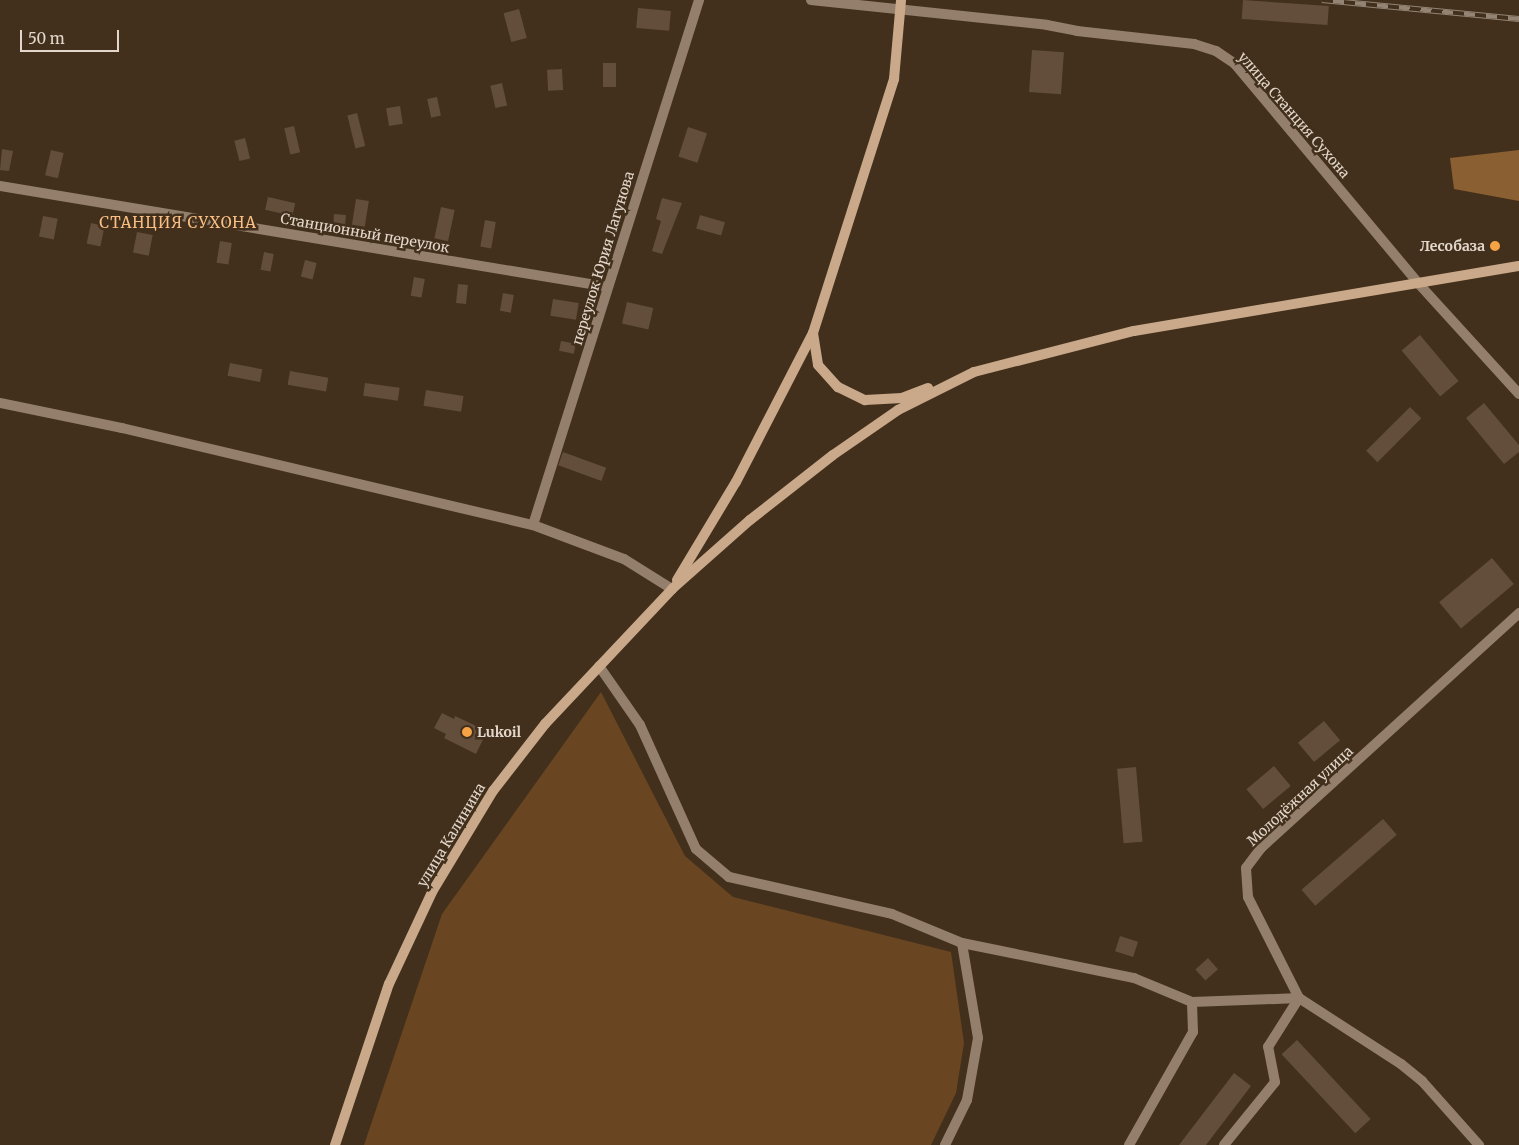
<!DOCTYPE html>
<meta charset="utf-8">
<style>
body{margin:0}
#map{position:relative;width:1519px;height:1145px;overflow:hidden;background:#42301c;font-family:Merriweather,serif}
div>[style]{position:absolute}
[style*='--x']{left:calc(var(--x)*1px);top:calc(var(--y)*1px);width:calc(var(--w)*1px);rotate:calc(var(--a)*1deg)}
.green>*{inset:0;background:#694621}
.water>*{inset:0;background:#8a5f31}
.building>*{inset:0;background:#624e3a;transform-origin:0 0}
.street>*{height:10px;margin:-5px;padding:0 5px;transform-origin:5px;border-radius:5px;background:#937f6c}
.secondary>*{height:10px;margin:-5px;padding:0 5px;transform-origin:5px;border-radius:5px;background:#c9a98a}
.rail>*{height:5.5px;margin-top:-2.75px;transform-origin:0;background:repeating-linear-gradient(90deg,#42301c 0 11px,#938474 0 22px);box-sizing:border-box;border-block:1px solid #938474}
.secondary-bridge>*{height:10px;margin:-5px;padding:0 5px;transform-origin:5px;border-radius:5px;background:#c9a98a}
.dots>*{width:14px;height:14px;translate:-50% -50%;box-sizing:border-box;border:2px solid #42301c;border-radius:50%}
span{translate:-50% -50%;white-space:nowrap;text-align:center;line-height:1.15;-webkit-text-stroke:5px #42301c;paint-order:stroke}
.street-label{font-size:14px;color:#e3d7cb}
.poi-label{font-size:14px;color:#e3d7cb;font-weight:700}
.right{translate:-100% -50%;text-align:right}
.left{translate:0 -50%;text-align:left}
.neighbourhood-label{font-size:15px;color:#f9bf84;letter-spacing:1px}
.scale{position:absolute;left:20px;top:30px;width:99px;height:22px;box-sizing:border-box;border:2px solid #e3d7cb;border-top:0;padding-left:6px;font-size:15px;line-height:18px;white-space:nowrap;color:#e3d7cb;-webkit-text-stroke:4px #42301c;paint-order:stroke}
</style>
<div id="map">
<div class="green">
<div style="clip-path:polygon(601px 692px,685px 856px,733px 897px,951px 952px,964px 1043px,956px 1093px,931px 1145px,364px 1145px,442px 914px)"></div>
</div>
<div class="water">
<div style="clip-path:polygon(1519px 150px,1519px 201px,1454px 189px,1450px 158px)"></div>
</div>
<div class="building">
<div style="left:1243px;top:0;width:86px;height:19px;rotate:4deg"></div>
<div style="left:638px;top:8px;width:33px;height:20px;rotate:5deg"></div>
<div style="left:519px;top:9px;width:30px;height:16px;rotate:75deg"></div>
<div style="left:1032px;top:50px;width:32px;height:42px;rotate:4deg"></div>
<div style="left:603px;top:63px;width:13px;height:24px"></div>
<div style="left:562px;top:69px;width:21px;height:15px;rotate:87deg"></div>
<div style="left:502px;top:83px;width:23px;height:12px;rotate:77deg"></div>
<div style="left:437px;top:97px;width:19px;height:10px;rotate:78deg"></div>
<div style="left:400px;top:106px;width:18px;height:14px;rotate:81deg"></div>
<div style="left:357px;top:113px;width:34px;height:10px;rotate:76deg"></div>
<div style="left:294px;top:126px;width:27px;height:10px;rotate:77deg"></div>
<div style="left:688px;top:127px;width:20px;height:31px;rotate:18deg"></div>
<div style="left:245px;top:138px;width:21px;height:11px;rotate:76deg"></div>
<div style="clip-path:polygon(2px 149px,13px 151px,9px 171px,0 170px)"></div>
<div style="left:51px;top:150px;width:13px;height:26px;rotate:13deg"></div>
<div style="left:268px;top:197px;width:28px;height:13px;rotate:13deg"></div>
<div style="clip-path:polygon(662px 198px,682px 203px,662px 254px,652px 251px,661px 221px,656px 219px)"></div>
<div style="left:356px;top:199px;width:13px;height:26px;rotate:9deg"></div>
<div style="left:441px;top:207px;width:14px;height:32px;rotate:12deg"></div>
<div style="left:334px;top:214px;width:12px;height:14px;rotate:5deg"></div>
<div style="left:700px;top:215px;width:26px;height:14px;rotate:16deg"></div>
<div style="left:43px;top:216px;width:15px;height:21px;rotate:11deg"></div>
<div style="left:485px;top:220px;width:11px;height:27px;rotate:10deg"></div>
<div style="left:91px;top:223px;width:14px;height:21px;rotate:12deg"></div>
<div style="left:137px;top:232px;width:16px;height:21px;rotate:11deg"></div>
<div style="left:220px;top:241px;width:12px;height:22px;rotate:9deg"></div>
<div style="left:264px;top:252px;width:10px;height:18px;rotate:11deg"></div>
<div style="left:305px;top:260px;width:12px;height:17px;rotate:14deg"></div>
<div style="left:414px;top:277px;width:11px;height:19px;rotate:10deg"></div>
<div style="left:458px;top:284px;width:10px;height:19px;rotate:6deg"></div>
<div style="left:503px;top:293px;width:11px;height:18px;rotate:10deg"></div>
<div style="left:553px;top:299px;width:26px;height:17px;rotate:9deg"></div>
<div style="left:627px;top:302px;width:27px;height:22px;rotate:13deg"></div>
<div style="left:1420px;top:335px;width:60px;height:24px;rotate:50deg"></div>
<div style="left:561px;top:341px;width:15px;height:10px;rotate:11deg"></div>
<div style="left:230px;top:363px;width:33px;height:13px;rotate:11deg"></div>
<div style="left:290px;top:371px;width:39px;height:14px;rotate:10deg"></div>
<div style="left:365px;top:383px;width:35px;height:13px;rotate:8deg"></div>
<div style="left:426px;top:390px;width:38px;height:16px;rotate:9deg"></div>
<div style="clip-path:polygon(1484px 403px,1519px 445px,1519px 452px,1504px 464px,1466px 418px)"></div>
<div style="left:1410px;top:407px;width:16px;height:62px;rotate:45deg"></div>
<div style="left:563px;top:452px;width:46px;height:14px;rotate:20deg"></div>
<div style="left:1492px;top:558px;width:34px;height:69px;rotate:50deg"></div>
<div style="clip-path:polygon(442px 713px,454px 719px,455px 716px,487px 731px,476px 754px,444px 738px,446px 734px,434px 728px)"></div>
<div style="left:1324px;top:721px;width:25px;height:34px;rotate:50deg"></div>
<div style="left:1274px;top:766px;width:26px;height:36px;rotate:50deg"></div>
<div style="left:1136px;top:767px;width:75px;height:19px;rotate:85deg"></div>
<div style="left:1383px;top:819px;width:21px;height:108px;rotate:49deg"></div>
<div style="left:1120px;top:936px;width:19px;height:16px;rotate:18deg"></div>
<div style="left:1208px;top:958px;width:15px;height:17px;rotate:48deg"></div>
<div style="left:1297px;top:1040px;width:108px;height:21px;rotate:47deg"></div>
<div style="clip-path:polygon(1234px 1073px,1251px 1086px,1206px 1145px,1179px 1145px)"></div>
</div>
<div class="street">
<div style="--x:811;--y:0;--w:237;--a:6"></div>
<div style="--x:1047;--y:25;--w:31;--a:11"></div>
<div style="--x:1077;--y:31;--w:118;--a:6.3"></div>
<div style="--x:1194;--y:44;--w:23;--a:18"></div>
<div style="--x:1216;--y:51;--w:23;--a:34"></div>
<div style="--x:1235;--y:64;--w:285;--a:50.1"></div>
<div style="--x:1418;--y:283;--w:150;--a:47.7"></div>
<div style="--x:0;--y:186;--w:616;--a:9.43"></div>
<div style="--x:0;--y:403;--w:125;--a:11.6"></div>
<div style="--x:122;--y:428;--w:422;--a:13.3"></div>
<div style="--x:533;--y:525;--w:97;--a:20.5"></div>
<div style="--x:624;--y:559;--w:57;--a:32"></div>
<div style="--x:533;--y:525;--w:551;--a:-72.45"></div>
<div style="--x:599;--y:666;--w:72;--a:55.2"></div>
<div style="--x:640;--y:725;--w:136;--a:65.7"></div>
<div style="--x:696;--y:849;--w:43;--a:40.3"></div>
<div style="--x:729;--y:877;--w:167;--a:12.8"></div>
<div style="--x:892;--y:914;--w:76;--a:22.5"></div>
<div style="--x:962;--y:943;--w:176;--a:11.5"></div>
<div style="--x:1134;--y:978;--w:63;--a:22.5"></div>
<div style="--x:1192;--y:1002;--w:107;--a:-2.1"></div>
<div style="--x:1299;--y:998;--w:121;--a:32.9"></div>
<div style="--x:1401;--y:1064;--w:27;--a:39"></div>
<div style="--x:1422;--y:1081;--w:86;--a:48.3"></div>
<div style="--x:945;--y:1145;--w:50;--a:-63.9"></div>
<div style="--x:967;--y:1100;--w:63;--a:-79.9"></div>
<div style="--x:978;--y:1038;--w:96;--a:-99.6"></div>
<div style="--x:1129;--y:1145;--w:130;--a:-60.5"></div>
<div style="--x:1193;--y:1032;--w:30;--a:-92"></div>
<div style="--x:1224;--y:1145;--w:81;--a:-51"></div>
<div style="--x:1275;--y:1082;--w:36;--a:-101"></div>
<div style="--x:1268;--y:1047;--w:58;--a:-57.7"></div>
<div style="--x:1299;--y:998;--w:113;--a:-116.8"></div>
<div style="--x:1248;--y:897;--w:29;--a:-94"></div>
<div style="--x:1246;--y:868;--w:25;--a:-53"></div>
<div style="--x:1261;--y:848;--w:349;--a:-42.3"></div>
</div>
<div class="secondary">
<div style="--x:813;--y:333;--w:32;--a:81"></div>
<div style="--x:818;--y:365;--w:30;--a:48"></div>
<div style="--x:838;--y:387;--w:30;--a:26"></div>
<div style="--x:865;--y:400;--w:37;--a:-3"></div>
<div style="--x:902;--y:398;--w:28;--a:-21"></div>
<div style="--x:677;--y:580;--w:114;--a:-59"></div>
<div style="--x:736;--y:482;--w:168;--a:-62.7"></div>
<div style="--x:813;--y:333;--w:267;--a:-72.3"></div>
<div style="--x:335;--y:1145;--w:170;--a:-71.5"></div>
<div style="--x:389;--y:984;--w:102;--a:-64.9"></div>
<div style="--x:432;--y:892;--w:118;--a:-58.9"></div>
<div style="--x:493;--y:791;--w:85;--a:-52.2"></div>
<div style="--x:545;--y:724;--w:185;--a:-46.7"></div>
<div style="--x:672;--y:589;--w:104;--a:-41.5"></div>
<div style="--x:750;--y:520;--w:105;--a:-38.1"></div>
<div style="--x:833;--y:455;--w:79;--a:-34.7"></div>
<div style="--x:898;--y:410;--w:85;--a:-26.6"></div>
<div style="--x:974;--y:372;--w:165;--a:-14.4"></div>
<div style="--x:1134;--y:331;--w:390;--a:-9.6"></div>
</div>
<div class="rail">
<div style="--x:1322;--y:0;--w:198;--a:5.5"></div>
</div>
<div class="secondary-bridge">
<div style="--x:894;--y:79;--w:79;--a:-84.9"></div>
</div>
<div class="dots">
<div style="left:1495px;top:246px;background:#f5a345"></div>
<div style="left:467px;top:732px;background:#f5a345"></div>
</div>
<div class="street-label">
<span style="left:1294px;top:115px;rotate:49deg">улица Станция Сухона</span>
<span style="left:365px;top:233px;rotate:10deg">Станционный переулок</span>
<span style="left:603px;top:258px;rotate:-73deg">переулок Юрия Лагунова</span>
<span style="left:1300px;top:796px;rotate:-43deg">Молодёжная улица</span>
<span style="left:451px;top:835px;rotate:-59deg">улица Калинина</span>
</div>
<div class="poi-label">
<span class="right" style="left:1485px;top:246px">Лесобаза</span>
<span class="left" style="left:477px;top:732px">Lukoil</span>
</div>
<div class="neighbourhood-label">
<span style="left:178px;top:223px">СТАНЦИЯ СУХОНА</span>
</div>
<div class="scale">50 m</div>
</div>
